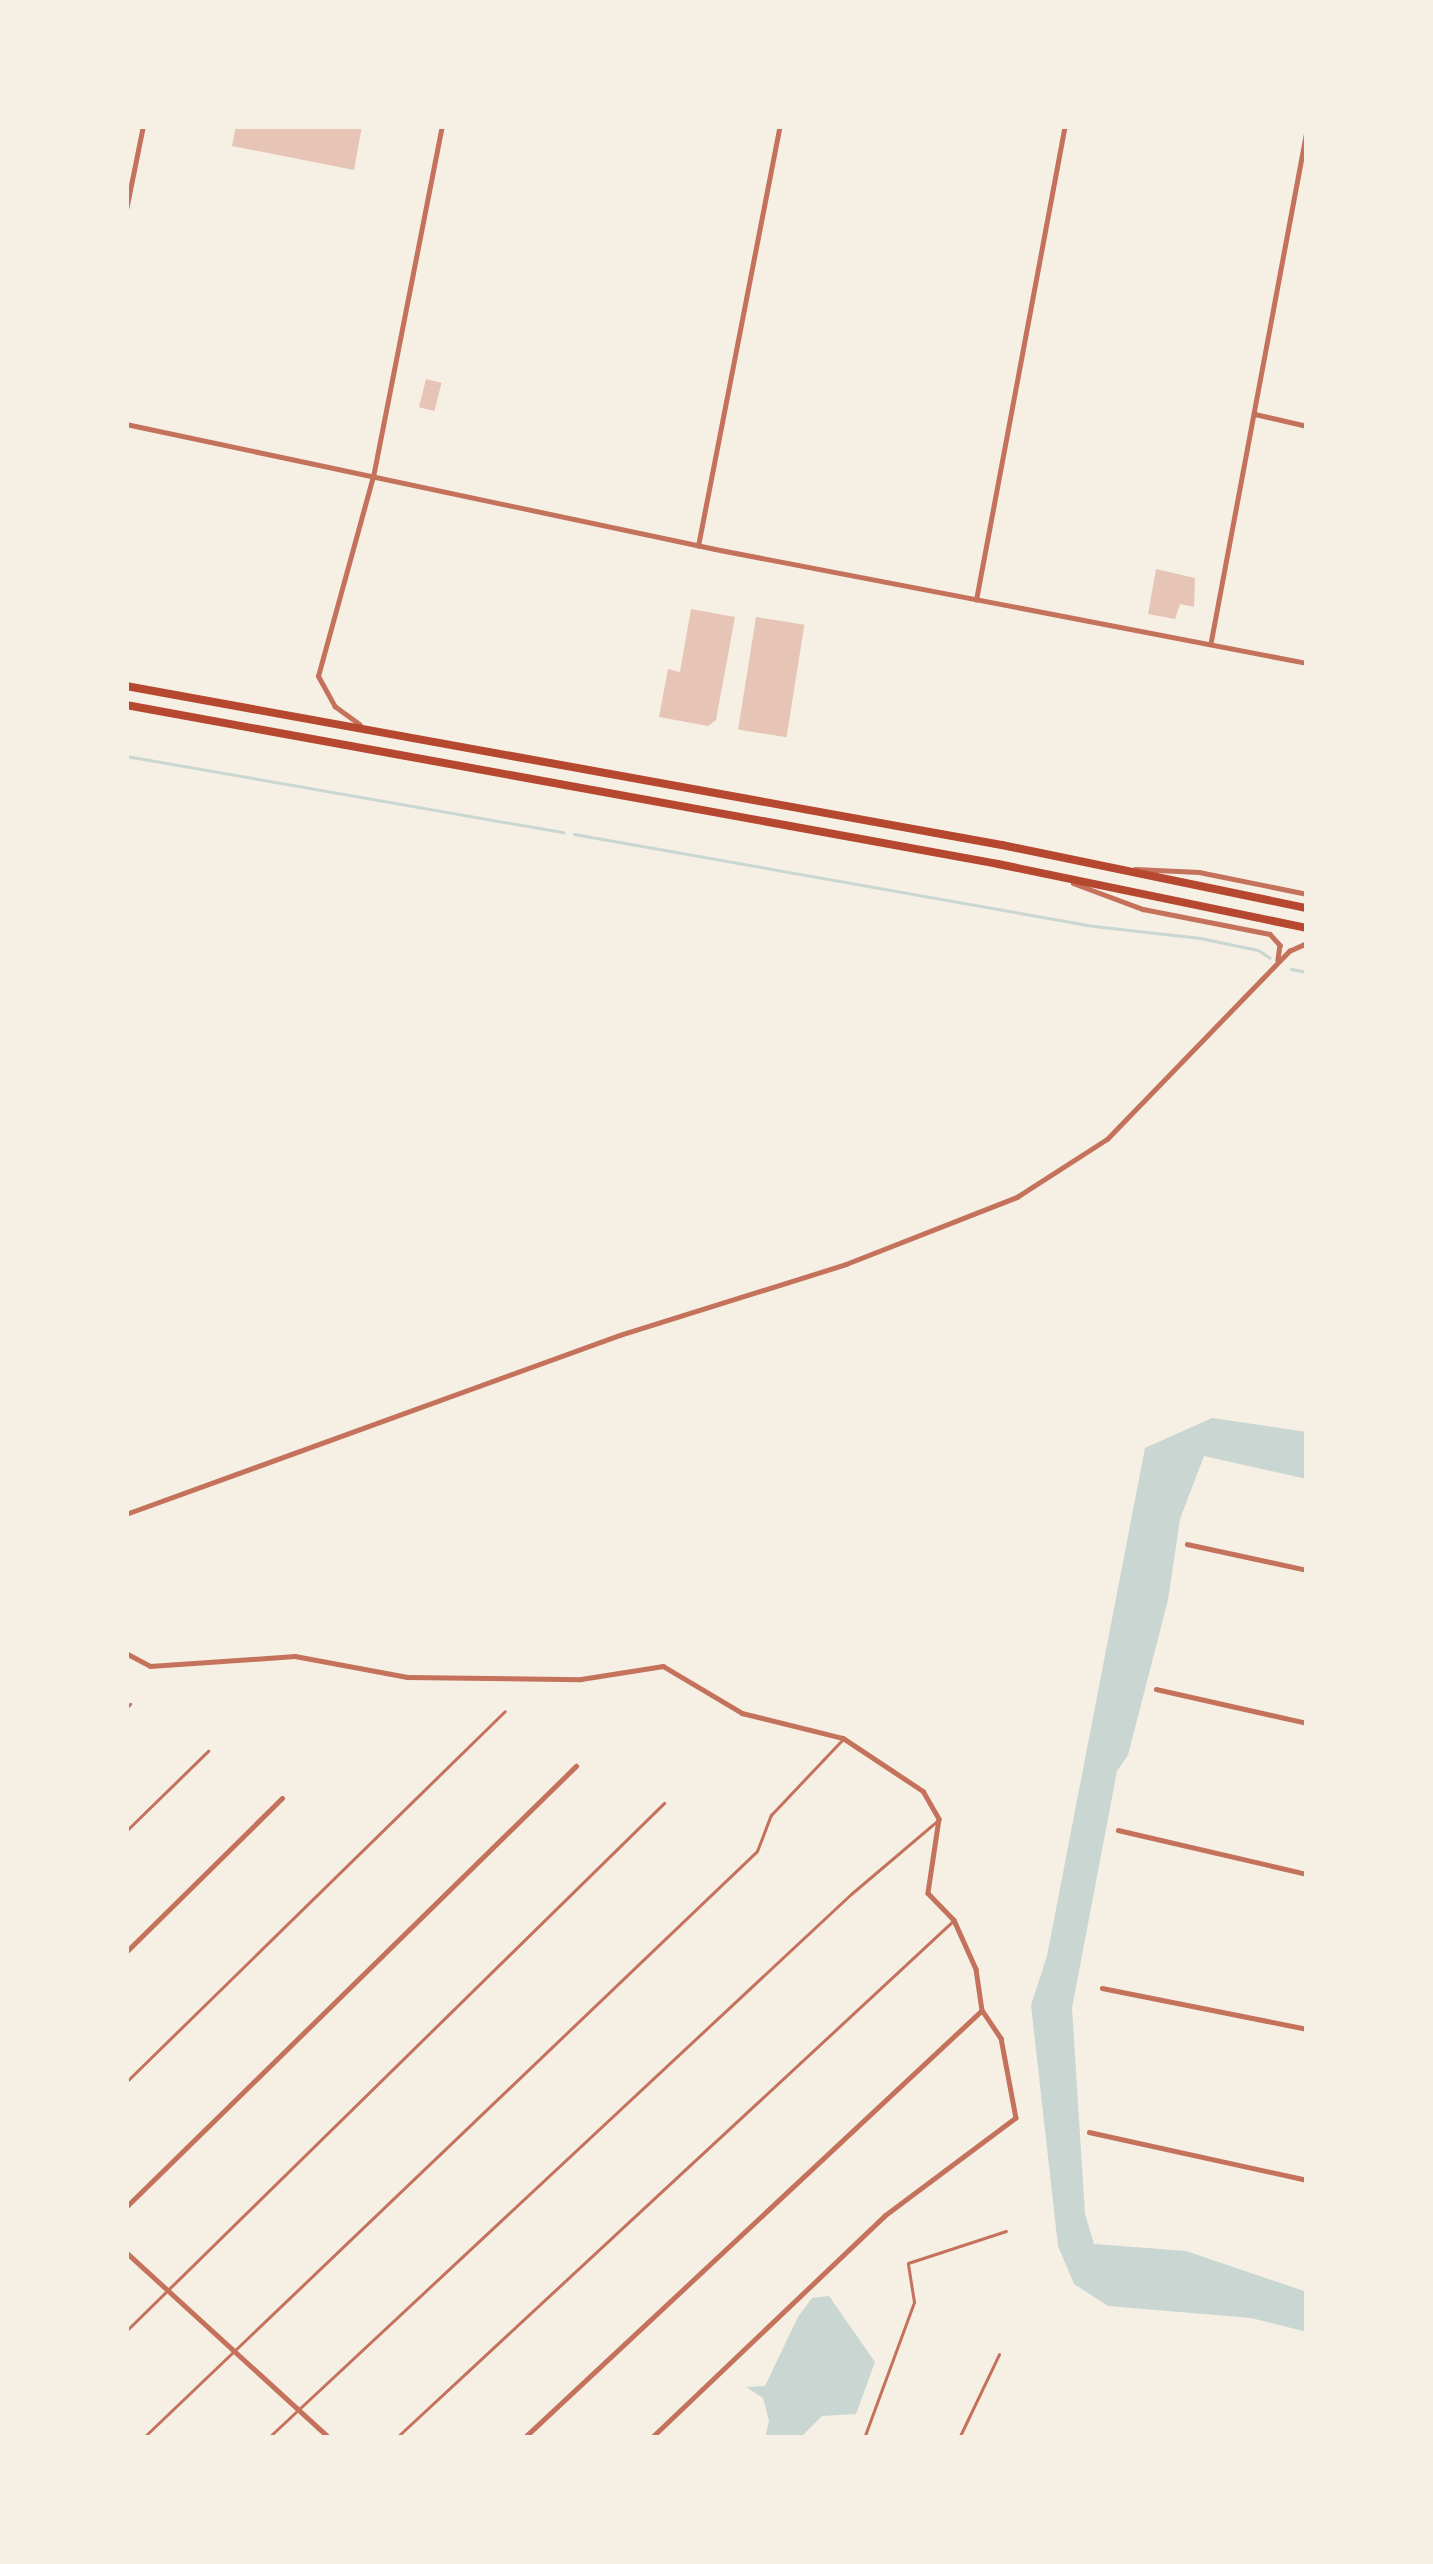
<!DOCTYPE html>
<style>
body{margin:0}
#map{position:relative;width:1433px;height:2564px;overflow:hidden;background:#f6efe4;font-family:Manrope,sans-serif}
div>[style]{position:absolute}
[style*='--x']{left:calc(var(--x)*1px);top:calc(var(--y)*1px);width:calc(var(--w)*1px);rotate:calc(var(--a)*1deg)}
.water>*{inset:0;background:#c9d6d2}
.stream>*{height:3px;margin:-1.5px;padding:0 1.5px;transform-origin:1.5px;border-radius:1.5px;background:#c9d6d2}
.building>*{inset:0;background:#e6c5b7;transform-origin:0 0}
.service>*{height:3px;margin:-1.5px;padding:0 1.5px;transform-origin:1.5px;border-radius:1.5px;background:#c5725c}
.minor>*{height:4.5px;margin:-2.25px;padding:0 2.25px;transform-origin:2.25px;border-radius:2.25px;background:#c5725c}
.trunk>*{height:8px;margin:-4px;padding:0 4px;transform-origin:4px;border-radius:4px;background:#b5482f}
span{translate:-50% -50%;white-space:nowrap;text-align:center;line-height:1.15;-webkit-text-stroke:9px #f6efe4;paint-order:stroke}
.frame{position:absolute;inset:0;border:129px solid #f6efe4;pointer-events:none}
</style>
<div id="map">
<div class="water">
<div style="clip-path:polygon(1212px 1418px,1307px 1432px,1307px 1479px,1204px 1456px,1180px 1519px,1168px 1600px,1128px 1755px,1117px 1771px,1072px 2008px,1085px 2214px,1094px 2244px,1186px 2251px,1307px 2292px,1307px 2332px,1251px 2318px,1108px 2306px,1074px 2284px,1058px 2246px,1031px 2005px,1047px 1956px,1145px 1448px)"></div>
<div style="clip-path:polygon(829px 2296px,875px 2362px,856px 2414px,822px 2416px,800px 2438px,765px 2438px,769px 2421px,763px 2398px,746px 2387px,765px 2386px,798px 2317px,812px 2298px)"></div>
</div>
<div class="stream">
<div style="--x:126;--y:756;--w:444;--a:9.9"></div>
<div style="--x:574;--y:834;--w:527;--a:10.05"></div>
<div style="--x:1093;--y:926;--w:108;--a:6.4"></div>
<div style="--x:1200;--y:938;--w:59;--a:11.7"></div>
<div style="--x:1258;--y:950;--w:14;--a:34"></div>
<div style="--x:1291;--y:969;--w:16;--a:11"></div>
</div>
<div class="building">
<div style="clip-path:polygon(236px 126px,362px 126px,354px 170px,232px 146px)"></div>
<div style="left:426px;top:379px;width:16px;height:29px;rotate:14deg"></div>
<div style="clip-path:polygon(1156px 569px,1195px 578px,1194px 607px,1180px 604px,1175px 619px,1148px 614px)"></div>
<div style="clip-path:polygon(691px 609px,735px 617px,716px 720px,708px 726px,659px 717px,668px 669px,680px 672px)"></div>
<div style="left:756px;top:617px;width:49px;height:114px;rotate:9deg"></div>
</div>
<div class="service">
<div style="--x:126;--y:1708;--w:6;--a:-45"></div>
<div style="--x:126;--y:1831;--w:115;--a:-44.3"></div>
<div style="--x:126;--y:2082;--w:530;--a:-44.39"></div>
<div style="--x:126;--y:2331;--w:754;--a:-44.46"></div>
<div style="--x:143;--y:2438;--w:849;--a:-43.71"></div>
<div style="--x:757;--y:1851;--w:39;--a:-69"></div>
<div style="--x:771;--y:1815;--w:103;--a:-46.6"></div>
<div style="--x:268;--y:2438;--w:797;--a:-43.02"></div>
<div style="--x:851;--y:1894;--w:113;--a:-40.3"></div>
<div style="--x:396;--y:2438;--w:760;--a:-42.87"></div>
<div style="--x:864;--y:2438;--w:145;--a:-69.8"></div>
<div style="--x:914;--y:2302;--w:39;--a:-99"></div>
<div style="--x:908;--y:2263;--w:103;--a:-18.1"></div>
<div style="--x:959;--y:2438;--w:93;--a:-64.5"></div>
</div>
<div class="minor">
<div style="--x:126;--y:210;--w:86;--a:-78.6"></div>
<div style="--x:1255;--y:414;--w:53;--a:13"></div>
<div style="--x:126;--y:424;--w:602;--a:11.98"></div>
<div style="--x:715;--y:549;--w:603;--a:10.9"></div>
<div style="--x:698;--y:546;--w:428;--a:-79"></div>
<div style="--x:976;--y:600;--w:482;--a:-79.4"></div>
<div style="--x:1211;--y:641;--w:522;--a:-79.4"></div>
<div style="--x:360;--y:725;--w:31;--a:-144"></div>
<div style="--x:335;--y:707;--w:35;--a:-119"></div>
<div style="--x:318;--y:676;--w:206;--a:-74.6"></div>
<div style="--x:373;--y:477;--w:358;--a:-78.9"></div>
<div style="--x:1135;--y:869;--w:64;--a:2.7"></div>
<div style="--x:1199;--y:872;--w:110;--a:11.5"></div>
<div style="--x:1073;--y:883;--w:75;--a:20.4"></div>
<div style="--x:1143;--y:909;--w:129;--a:11.1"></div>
<div style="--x:1270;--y:934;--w:15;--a:48"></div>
<div style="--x:1280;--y:945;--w:15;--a:98"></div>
<div style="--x:126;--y:1514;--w:525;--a:-19.92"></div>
<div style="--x:620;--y:1335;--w:237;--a:-17.4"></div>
<div style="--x:846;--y:1264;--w:184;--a:-21.4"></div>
<div style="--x:1017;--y:1197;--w:107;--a:-32.8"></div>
<div style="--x:1107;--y:1139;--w:262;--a:-45.9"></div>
<div style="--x:1289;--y:951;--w:20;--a:-24"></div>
<div style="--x:1187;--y:1544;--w:123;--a:12.2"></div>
<div style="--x:126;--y:1653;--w:27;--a:28"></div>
<div style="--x:150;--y:1666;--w:145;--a:-3.9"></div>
<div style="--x:295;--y:1656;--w:114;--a:10.6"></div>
<div style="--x:407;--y:1677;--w:174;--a:0.7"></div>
<div style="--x:581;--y:1679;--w:83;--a:-9"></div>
<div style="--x:663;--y:1666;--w:92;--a:30.7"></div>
<div style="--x:742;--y:1713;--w:104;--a:13.9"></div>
<div style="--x:843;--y:1738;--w:96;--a:33.5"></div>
<div style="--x:923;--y:1791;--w:32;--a:60"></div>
<div style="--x:939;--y:1819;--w:75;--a:98.5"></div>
<div style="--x:928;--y:1893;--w:37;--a:46"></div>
<div style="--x:954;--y:1920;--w:54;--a:65.8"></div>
<div style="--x:976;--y:1969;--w:41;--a:81.7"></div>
<div style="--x:982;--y:2010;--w:34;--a:56"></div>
<div style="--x:1001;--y:2038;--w:81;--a:79.4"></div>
<div style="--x:1016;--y:2118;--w:164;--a:143.2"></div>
<div style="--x:885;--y:2216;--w:322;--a:136.4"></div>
<div style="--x:1156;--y:1689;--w:155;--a:12.7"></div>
<div style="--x:1118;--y:1830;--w:194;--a:13.1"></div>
<div style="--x:126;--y:1952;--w:219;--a:-44.6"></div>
<div style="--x:1102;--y:1988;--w:209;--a:11.3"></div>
<div style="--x:1089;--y:2132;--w:223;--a:12.4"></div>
<div style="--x:126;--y:2207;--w:630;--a:-44.42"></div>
<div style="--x:126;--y:2252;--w:276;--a:42.4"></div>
<div style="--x:524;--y:2438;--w:624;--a:-43.05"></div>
</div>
<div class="trunk">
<div style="--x:126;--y:686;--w:890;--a:10.29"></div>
<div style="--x:1002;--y:845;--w:311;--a:11.7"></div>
<div style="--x:126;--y:705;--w:886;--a:10.33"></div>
<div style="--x:998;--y:864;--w:316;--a:11.7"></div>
</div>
<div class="frame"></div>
</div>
